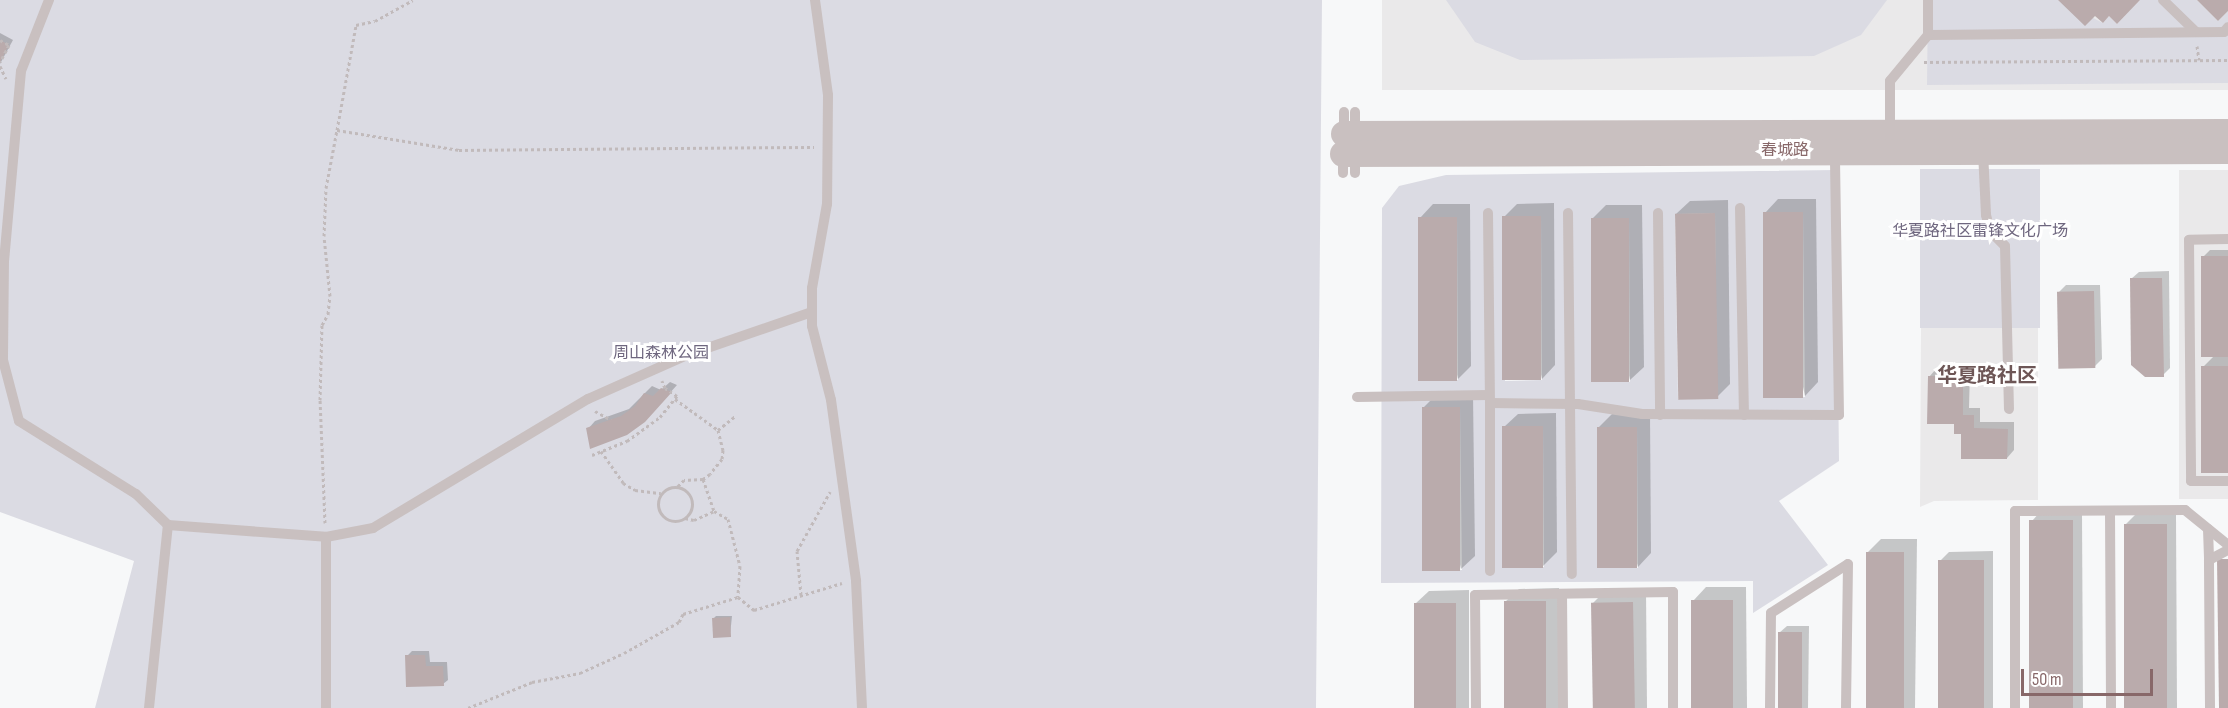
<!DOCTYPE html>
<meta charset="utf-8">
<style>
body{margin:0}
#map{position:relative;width:2228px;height:708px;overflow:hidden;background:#f7f8f9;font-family:"Sofia Sans Condensed","Noto Sans SC",sans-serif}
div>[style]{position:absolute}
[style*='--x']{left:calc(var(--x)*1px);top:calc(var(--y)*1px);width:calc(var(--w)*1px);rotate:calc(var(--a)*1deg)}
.built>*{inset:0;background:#eae9ea;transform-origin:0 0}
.green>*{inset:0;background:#dbdbe3;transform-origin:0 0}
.shadow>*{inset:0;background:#0003}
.building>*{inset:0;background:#baabac;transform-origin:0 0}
.path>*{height:3px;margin-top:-1.5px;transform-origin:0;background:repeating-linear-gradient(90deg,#c1babb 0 3px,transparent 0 6px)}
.path>.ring{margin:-1.5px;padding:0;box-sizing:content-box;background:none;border:3px solid #c1babb;border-radius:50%}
.service>*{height:10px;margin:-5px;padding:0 5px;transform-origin:5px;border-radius:5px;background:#c9c0c0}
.tertiary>*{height:26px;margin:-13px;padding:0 13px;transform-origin:13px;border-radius:13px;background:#c9c0c0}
span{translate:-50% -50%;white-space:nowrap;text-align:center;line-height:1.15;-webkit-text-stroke:6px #fff;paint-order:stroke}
.street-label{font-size:16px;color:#886869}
.park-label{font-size:16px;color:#6f677f}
.quarter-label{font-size:20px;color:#6d5656;font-weight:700}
.scale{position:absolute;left:2021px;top:669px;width:132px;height:27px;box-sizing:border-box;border:3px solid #886869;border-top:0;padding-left:8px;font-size:18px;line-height:21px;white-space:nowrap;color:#886869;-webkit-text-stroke:4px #fff;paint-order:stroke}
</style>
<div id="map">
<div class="built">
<div style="left:1382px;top:0;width:846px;height:90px"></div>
<div style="left:2179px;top:170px;width:49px;height:329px"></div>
<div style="clip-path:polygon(1921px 328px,2038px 328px,2038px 500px,1934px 501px,1920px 507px)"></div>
</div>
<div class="green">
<div style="clip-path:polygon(0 0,1322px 0,1316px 708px,95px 708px,134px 561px,0 512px)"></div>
<div style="clip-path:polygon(1446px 0,1887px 0,1861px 35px,1814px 56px,1520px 60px,1475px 42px)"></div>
<div style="clip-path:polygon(1928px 0,2058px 0,2103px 23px,2109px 16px,2117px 24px,2140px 0,2197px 0,2218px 21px,2228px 11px,2228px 83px,1927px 85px)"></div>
<div style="left:1920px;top:169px;width:120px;height:159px"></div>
<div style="clip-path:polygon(evenodd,1836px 170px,1839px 461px,1779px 501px,1828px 565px,1753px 613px,1753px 581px,1381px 583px,1382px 208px,1399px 186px,1446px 175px,1836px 170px,1763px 212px,1803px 212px,1805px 397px,1766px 398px,1763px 212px,1836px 170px,1715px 213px,1717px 398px,1678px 399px,1675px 214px,1715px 213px,1836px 170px,1541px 216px,1542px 380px,1505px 381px,1502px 217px,1541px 216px,1836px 170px,1457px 217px,1458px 380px,1420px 381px,1418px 218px,1457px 217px,1836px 170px,1591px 218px,1629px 218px,1630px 382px,1592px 382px,1591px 218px,1836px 170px,1460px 407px,1462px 570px,1424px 571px,1422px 408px,1460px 407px,1836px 170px,1543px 426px,1544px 567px,1503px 568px,1543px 426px,1836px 170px,1597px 427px,1637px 427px,1638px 568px,1598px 568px,1597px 427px)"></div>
</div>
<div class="shadow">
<div style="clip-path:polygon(0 33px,13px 40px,0 64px)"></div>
<div style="clip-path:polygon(1778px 199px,1816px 199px,1818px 382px,1805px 396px,1765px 213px)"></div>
<div style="clip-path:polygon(1728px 200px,1730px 384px,1717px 397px,1676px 214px,1690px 201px)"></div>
<div style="clip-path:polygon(1554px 203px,1555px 365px,1542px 379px,1504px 217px,1517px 204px)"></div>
<div style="clip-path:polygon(1433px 204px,1470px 204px,1471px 366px,1458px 379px,1420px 218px)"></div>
<div style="clip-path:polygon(1606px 205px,1642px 205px,1644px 367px,1630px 380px,1592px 219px)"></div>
<div style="clip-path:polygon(2210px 250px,2228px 250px,2228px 472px,2203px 367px,2214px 356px,2202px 258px)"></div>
<div style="clip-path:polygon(2169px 271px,2170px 368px,2163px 375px,2131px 279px,2139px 272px)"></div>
<div style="clip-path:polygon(2066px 285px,2100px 285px,2102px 359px,2095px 366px,2059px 292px)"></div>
<div style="clip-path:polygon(1936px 369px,1970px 370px,1969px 408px,1980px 408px,1980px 422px,2014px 422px,2014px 450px,2007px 458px,1962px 433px,1929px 377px)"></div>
<div style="clip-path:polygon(670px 382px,677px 385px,652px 413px,588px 429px,595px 421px,629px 409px,652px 386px,661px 390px)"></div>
<div style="clip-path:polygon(1437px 394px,1473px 394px,1475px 556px,1461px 569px,1423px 408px)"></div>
<div style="clip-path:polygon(1556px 413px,1557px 552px,1543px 566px,1504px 427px,1518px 414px)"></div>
<div style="clip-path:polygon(1612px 414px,1650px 414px,1651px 553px,1638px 567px,1598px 428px)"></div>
<div style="clip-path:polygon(2040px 512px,2082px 512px,2083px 708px,2032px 708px,2031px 522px)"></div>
<div style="clip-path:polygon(2135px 515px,2176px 515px,2177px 708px,2126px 708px,2125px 525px)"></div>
<div style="clip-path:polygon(1881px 539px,1917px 539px,1915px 708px,1866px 708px,1867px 553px)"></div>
<div style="clip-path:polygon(1993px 551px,1993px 708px,1940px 708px,1940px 561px,1949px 552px)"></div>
<div style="clip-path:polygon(1706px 587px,1746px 587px,1747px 708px,1693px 708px,1693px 601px)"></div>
<div style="clip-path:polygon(1559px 588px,1559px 708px,1506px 708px,1505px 602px,1519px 589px)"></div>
<div style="clip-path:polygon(1646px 589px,1647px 708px,1593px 708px,1593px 603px,1606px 590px)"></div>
<div style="clip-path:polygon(1469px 590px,1469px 708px,1416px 708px,1415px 604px,1429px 591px)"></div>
<div style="clip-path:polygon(716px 616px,732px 616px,730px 635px,714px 618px)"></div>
<div style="clip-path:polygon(1787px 626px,1809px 626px,1808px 708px,1778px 708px,1779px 633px)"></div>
<div style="clip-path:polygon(412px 651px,429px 651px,430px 662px,447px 662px,448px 680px,443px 684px,407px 656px)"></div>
</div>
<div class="building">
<div style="clip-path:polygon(2058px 0,2140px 0,2117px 24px,2109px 16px,2103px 23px,2095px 16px,2085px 26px)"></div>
<div style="clip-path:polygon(2197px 0,2228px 0,2228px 11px,2218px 21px)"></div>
<div style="clip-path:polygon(0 40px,9px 45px,0 62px)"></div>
<div style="left:1763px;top:212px;width:40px;height:186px"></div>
<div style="left:1715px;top:213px;width:186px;height:40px;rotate:89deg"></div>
<div style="left:1541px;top:216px;width:164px;height:39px;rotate:90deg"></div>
<div style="left:1418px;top:217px;width:39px;height:164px"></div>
<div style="left:1591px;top:218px;width:38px;height:164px"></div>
<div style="left:2228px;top:256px;width:101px;height:27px;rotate:90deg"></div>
<div style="clip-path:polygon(2130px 278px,2162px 278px,2164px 377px,2145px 377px,2131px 365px)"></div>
<div style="left:2094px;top:291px;width:77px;height:37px;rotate:89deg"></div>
<div style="left:2228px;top:366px;width:107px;height:27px;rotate:90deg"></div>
<div style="clip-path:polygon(1928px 376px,1963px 376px,1963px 415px,1974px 415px,1974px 428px,2008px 429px,2007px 459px,1961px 459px,1961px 434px,1954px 434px,1954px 424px,1927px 424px)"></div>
<div style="clip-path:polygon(661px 388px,672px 392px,645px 422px,627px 435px,590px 449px,586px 428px,621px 416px,635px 406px,644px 393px,653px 396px)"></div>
<div style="left:1422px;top:407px;width:38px;height:164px"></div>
<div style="left:1502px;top:426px;width:41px;height:142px"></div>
<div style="left:1597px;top:427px;width:40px;height:141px"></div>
<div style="left:2073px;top:520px;width:188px;height:44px;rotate:90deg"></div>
<div style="left:2124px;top:524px;width:43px;height:184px"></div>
<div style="left:1866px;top:552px;width:38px;height:156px"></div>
<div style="clip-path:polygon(2217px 559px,2228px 559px,2228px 708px,2219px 708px)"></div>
<div style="left:1984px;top:560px;width:148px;height:46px;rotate:90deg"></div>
<div style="left:1691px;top:600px;width:42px;height:108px"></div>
<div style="left:1504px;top:601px;width:42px;height:107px"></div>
<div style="left:1633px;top:602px;width:106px;height:42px;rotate:89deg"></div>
<div style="left:1456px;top:603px;width:105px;height:42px;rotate:90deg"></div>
<div style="left:730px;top:617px;width:20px;height:18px;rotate:87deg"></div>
<div style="left:1778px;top:632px;width:24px;height:76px"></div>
<div style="clip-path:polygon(405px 655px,425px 655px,426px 666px,443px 666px,444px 686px,406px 687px)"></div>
</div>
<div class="path">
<div style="--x:0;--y:40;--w:10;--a:29"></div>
<div style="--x:9;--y:45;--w:19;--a:118"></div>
<div style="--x:2197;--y:46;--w:14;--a:82"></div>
<div style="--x:1924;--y:62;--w:304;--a:-0.4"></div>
<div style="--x:0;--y:66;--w:14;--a:65"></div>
<div style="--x:337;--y:130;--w:107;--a:-79.7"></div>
<div style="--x:356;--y:25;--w:19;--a:-12"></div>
<div style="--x:375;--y:21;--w:43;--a:-28.9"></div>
<div style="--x:675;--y:399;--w:53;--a:35.8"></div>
<div style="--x:718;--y:430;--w:21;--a:76"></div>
<div style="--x:723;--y:450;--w:9;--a:96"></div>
<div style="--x:722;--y:459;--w:19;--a:129"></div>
<div style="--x:710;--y:474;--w:9;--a:144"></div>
<div style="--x:703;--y:479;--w:19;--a:177"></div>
<div style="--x:684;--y:480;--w:11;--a:135"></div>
<div style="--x:595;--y:411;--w:18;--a:29"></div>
<div style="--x:718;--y:430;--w:22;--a:-39"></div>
<div style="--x:601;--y:451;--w:39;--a:55"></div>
<div style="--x:623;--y:483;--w:14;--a:30"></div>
<div style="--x:635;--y:490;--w:26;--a:7"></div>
<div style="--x:592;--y:455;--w:38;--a:-22"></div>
<div style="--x:627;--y:441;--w:41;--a:-36"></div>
<div style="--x:660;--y:417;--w:27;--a:-51"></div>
<div style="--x:677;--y:396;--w:14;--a:-146"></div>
<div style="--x:665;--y:388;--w:8;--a:-113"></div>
<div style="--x:703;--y:479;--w:34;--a:71"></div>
<div class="ring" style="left:658px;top:487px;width:31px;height:31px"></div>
<div style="--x:685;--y:518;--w:9;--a:13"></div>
<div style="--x:694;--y:520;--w:22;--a:-24"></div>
<div style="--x:714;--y:511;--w:16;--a:30"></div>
<div style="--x:728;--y:519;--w:49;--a:75.7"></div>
<div style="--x:740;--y:566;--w:31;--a:94"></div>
<div style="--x:325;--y:523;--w:123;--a:-92.3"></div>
<div style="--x:320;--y:400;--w:75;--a:-88.5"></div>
<div style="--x:322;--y:325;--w:13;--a:-61"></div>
<div style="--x:328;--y:314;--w:18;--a:-84"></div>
<div style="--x:330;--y:296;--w:60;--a:-95.7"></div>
<div style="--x:324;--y:236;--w:48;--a:-87.6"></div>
<div style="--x:326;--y:188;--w:59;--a:-79.3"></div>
<div style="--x:337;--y:130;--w:124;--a:9.3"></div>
<div style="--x:459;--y:150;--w:355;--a:-0.5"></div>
<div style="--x:801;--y:595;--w:44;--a:-95.2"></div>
<div style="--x:797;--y:551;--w:68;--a:-60.8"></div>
<div style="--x:468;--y:708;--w:69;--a:-22.1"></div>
<div style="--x:532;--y:682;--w:49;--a:-10.6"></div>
<div style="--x:580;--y:673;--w:48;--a:-24.4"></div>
<div style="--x:624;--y:653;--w:63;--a:-29.4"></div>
<div style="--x:679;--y:622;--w:9;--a:-63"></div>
<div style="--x:683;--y:614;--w:58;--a:-17.2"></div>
<div style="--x:738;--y:597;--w:21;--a:39"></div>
<div style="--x:754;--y:610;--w:92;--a:-17.1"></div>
</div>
<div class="service">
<div style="--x:49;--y:0;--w:76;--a:111.5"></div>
<div style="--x:21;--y:71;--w:190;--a:95.1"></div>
<div style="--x:4;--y:260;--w:100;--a:90.6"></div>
<div style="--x:3;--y:360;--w:63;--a:75.3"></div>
<div style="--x:19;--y:421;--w:138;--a:32"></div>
<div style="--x:136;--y:494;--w:45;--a:44.1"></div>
<div style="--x:168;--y:525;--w:158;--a:4.3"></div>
<div style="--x:326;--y:537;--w:48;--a:-10.8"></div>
<div style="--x:373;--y:528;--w:251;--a:-31"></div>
<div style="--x:588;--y:399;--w:108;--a:-24"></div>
<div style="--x:687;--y:355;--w:132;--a:-19"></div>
<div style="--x:815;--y:0;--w:96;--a:82.2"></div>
<div style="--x:828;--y:95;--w:109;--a:90.5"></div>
<div style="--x:827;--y:204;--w:85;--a:100.1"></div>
<div style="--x:812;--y:288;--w:38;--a:90"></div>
<div style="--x:812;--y:326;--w:76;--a:75.6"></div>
<div style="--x:831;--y:400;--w:183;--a:82.1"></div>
<div style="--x:856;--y:581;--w:127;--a:87.3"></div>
<div style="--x:1928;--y:0;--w:35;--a:90"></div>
<div style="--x:1928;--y:35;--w:296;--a:-0.6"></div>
<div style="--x:2224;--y:32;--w:6;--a:-51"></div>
<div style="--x:2163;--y:0;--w:46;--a:44.1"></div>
<div style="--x:1890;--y:132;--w:51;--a:-90"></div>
<div style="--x:1890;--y:81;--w:60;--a:-50.4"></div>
<div style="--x:1355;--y:134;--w:22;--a:-90"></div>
<div style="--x:1344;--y:136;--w:24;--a:-90"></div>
<div style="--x:1983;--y:151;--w:64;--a:87.3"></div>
<div style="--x:1986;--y:215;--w:16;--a:76"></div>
<div style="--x:1990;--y:231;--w:21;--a:45"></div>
<div style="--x:2005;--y:246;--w:163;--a:88.6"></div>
<div style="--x:1343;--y:154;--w:19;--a:90"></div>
<div style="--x:1355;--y:173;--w:21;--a:-90"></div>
<div style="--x:1740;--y:208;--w:207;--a:88.9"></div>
<div style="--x:1488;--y:213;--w:190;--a:89.4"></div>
<div style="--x:1490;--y:403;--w:88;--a:0.7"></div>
<div style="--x:1578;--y:404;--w:65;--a:8.9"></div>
<div style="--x:1642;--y:414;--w:197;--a:0.3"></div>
<div style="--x:1839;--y:415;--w:264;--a:-90.9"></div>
<div style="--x:1568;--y:213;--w:361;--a:89.4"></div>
<div style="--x:1658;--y:213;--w:202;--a:89.4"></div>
<div style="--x:2228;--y:239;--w:39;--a:179"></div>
<div style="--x:2189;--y:240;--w:241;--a:89.5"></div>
<div style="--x:2191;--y:481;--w:37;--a:0"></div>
<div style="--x:1357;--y:397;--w:132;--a:-0.9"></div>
<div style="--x:1490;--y:403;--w:168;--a:90"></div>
<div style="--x:2110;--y:511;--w:197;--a:89.7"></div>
<div style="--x:2208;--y:529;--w:31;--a:88"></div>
<div style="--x:1562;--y:594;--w:114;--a:89.5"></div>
<div style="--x:149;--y:708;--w:184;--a:-84.1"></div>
<div style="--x:326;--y:708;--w:171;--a:-90"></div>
<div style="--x:1476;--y:708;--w:113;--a:-90.5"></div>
<div style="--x:1475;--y:595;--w:198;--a:-0.9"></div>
<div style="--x:1673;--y:592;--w:116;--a:90"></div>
<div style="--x:1770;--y:708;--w:95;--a:-89.4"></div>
<div style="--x:1771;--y:613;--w:91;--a:-32.5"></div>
<div style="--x:1848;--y:564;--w:144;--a:90.8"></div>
<div style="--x:2015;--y:708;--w:197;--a:-90"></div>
<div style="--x:2015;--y:511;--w:170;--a:-0.3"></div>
<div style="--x:2185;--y:510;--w:55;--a:39.1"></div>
<div style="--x:2210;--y:708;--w:148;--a:-90.4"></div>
<div style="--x:2209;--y:560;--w:21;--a:-28"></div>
</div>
<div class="tertiary">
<div style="--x:1344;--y:134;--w:884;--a:-0.13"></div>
<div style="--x:1343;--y:154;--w:885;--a:-0.19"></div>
</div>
<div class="street-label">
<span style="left:1785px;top:151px">春城路</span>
</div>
<div class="park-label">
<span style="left:1980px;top:232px">华夏路社区雷锋文化广场</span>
<span style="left:661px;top:354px">周山森林公园</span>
</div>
<div class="quarter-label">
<span style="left:1987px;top:376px">华夏路社区</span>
</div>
<div class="scale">50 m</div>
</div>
